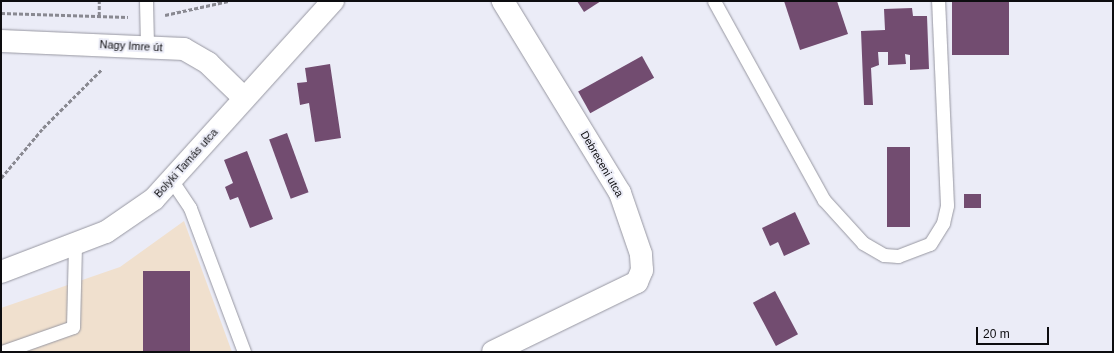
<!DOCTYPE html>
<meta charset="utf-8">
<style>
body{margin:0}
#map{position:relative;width:1114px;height:353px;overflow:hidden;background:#ebecf7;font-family:Arial,sans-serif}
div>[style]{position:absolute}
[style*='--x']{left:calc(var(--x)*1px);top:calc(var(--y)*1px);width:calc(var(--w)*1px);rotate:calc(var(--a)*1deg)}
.industrial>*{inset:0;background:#f0e0ce}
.building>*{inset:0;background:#724c70;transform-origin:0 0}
.path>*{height:2.5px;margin-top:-1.25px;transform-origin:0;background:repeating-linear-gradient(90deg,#898991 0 4px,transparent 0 6px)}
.roads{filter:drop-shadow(0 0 1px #9797a1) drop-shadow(0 0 1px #9797a1)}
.service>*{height:13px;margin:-6.5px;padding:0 6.5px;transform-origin:6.5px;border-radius:6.5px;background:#fff}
.minor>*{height:22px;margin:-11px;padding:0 11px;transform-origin:11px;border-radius:11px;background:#fff}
span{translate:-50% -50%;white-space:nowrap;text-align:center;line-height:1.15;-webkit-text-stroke:4px #ebecf7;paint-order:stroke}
.street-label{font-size:11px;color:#0d0d10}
.frame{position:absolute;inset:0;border:2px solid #0d0d10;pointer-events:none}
.scale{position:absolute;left:976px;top:327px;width:73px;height:18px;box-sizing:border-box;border:2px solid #0d0d10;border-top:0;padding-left:5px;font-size:12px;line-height:14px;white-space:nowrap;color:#0d0d10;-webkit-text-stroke:3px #ebecf7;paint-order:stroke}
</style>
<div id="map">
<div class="industrial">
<div style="clip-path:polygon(184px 221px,232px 352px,1px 352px,1px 308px,120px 267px)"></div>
</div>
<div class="building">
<div style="clip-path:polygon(577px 1px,601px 1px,584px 12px)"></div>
<div style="clip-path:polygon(784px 1px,837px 1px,848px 34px,800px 50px)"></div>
<div style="left:952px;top:1px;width:57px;height:54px"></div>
<div style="clip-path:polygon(912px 8px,913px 16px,927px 16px,929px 69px,910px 70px,910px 55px,905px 54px,906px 64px,888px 65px,888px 52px,878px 52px,879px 65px,871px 68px,873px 105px,864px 105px,861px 31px,885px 30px,884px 9px)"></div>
<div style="left:642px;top:56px;width:25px;height:73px;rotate:61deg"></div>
<div style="clip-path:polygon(330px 64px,341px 138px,315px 142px,309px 103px,300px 105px,297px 83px,307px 82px,305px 68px)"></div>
<div style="left:287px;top:133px;width:63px;height:19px;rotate:70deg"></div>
<div style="left:887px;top:147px;width:23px;height:80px"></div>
<div style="clip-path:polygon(247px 151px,273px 219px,250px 228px,238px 197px,230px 200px,225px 187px,233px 183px,224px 160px)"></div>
<div style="left:964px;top:194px;width:17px;height:14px"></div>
<div style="clip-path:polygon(795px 212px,810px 244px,784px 256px,778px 242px,770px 246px,762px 228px)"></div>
<div style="left:143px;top:271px;width:47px;height:81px"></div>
<div style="left:775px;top:291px;width:49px;height:25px;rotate:62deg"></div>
</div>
<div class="path">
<div style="--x:1;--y:13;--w:127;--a:1.8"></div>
<div style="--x:165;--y:15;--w:65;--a:-12.5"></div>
<div style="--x:99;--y:16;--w:15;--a:-90"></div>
<div style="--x:1;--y:178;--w:65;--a:-50"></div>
<div style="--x:43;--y:128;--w:83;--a:-45"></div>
</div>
<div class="roads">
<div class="service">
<div style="--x:146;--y:1;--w:44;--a:88.7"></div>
<div style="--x:714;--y:1;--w:227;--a:61.1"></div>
<div style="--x:824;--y:200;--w:58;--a:47.8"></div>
<div style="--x:863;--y:243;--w:24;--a:30"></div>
<div style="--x:884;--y:255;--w:14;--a:4"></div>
<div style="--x:898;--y:256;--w:34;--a:-21"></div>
<div style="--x:930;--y:244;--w:25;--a:-58"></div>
<div style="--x:943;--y:223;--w:18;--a:-77"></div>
<div style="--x:947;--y:205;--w:204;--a:-92.5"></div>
<div style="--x:172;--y:181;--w:32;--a:56"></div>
<div style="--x:190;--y:208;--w:154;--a:69.4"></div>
<div style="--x:2;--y:352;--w:75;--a:-19.4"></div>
<div style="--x:73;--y:327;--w:81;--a:-88.6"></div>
</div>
<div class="minor">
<div style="--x:1;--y:41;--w:183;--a:2.5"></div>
<div style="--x:184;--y:49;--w:28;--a:30"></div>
<div style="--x:208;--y:63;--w:49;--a:44.2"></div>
<div style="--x:1;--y:272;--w:112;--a:-20.9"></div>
<div style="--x:106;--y:232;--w:58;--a:-34.5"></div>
<div style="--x:154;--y:199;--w:267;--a:-47.9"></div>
<div style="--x:493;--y:352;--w:160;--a:-25.9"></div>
<div style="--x:637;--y:282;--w:13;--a:-67"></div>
<div style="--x:642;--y:270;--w:16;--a:-94"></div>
<div style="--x:641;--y:254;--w:65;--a:-109"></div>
<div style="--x:620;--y:193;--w:225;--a:-121.4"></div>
</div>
</div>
<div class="street-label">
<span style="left:131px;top:46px;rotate:3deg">Nagy Imre út</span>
<span style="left:186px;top:163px;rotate:-48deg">Bolyki Tamás utca</span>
<span style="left:602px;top:164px;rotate:60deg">Debreceni utca</span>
</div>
<div class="frame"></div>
<div class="scale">20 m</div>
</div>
